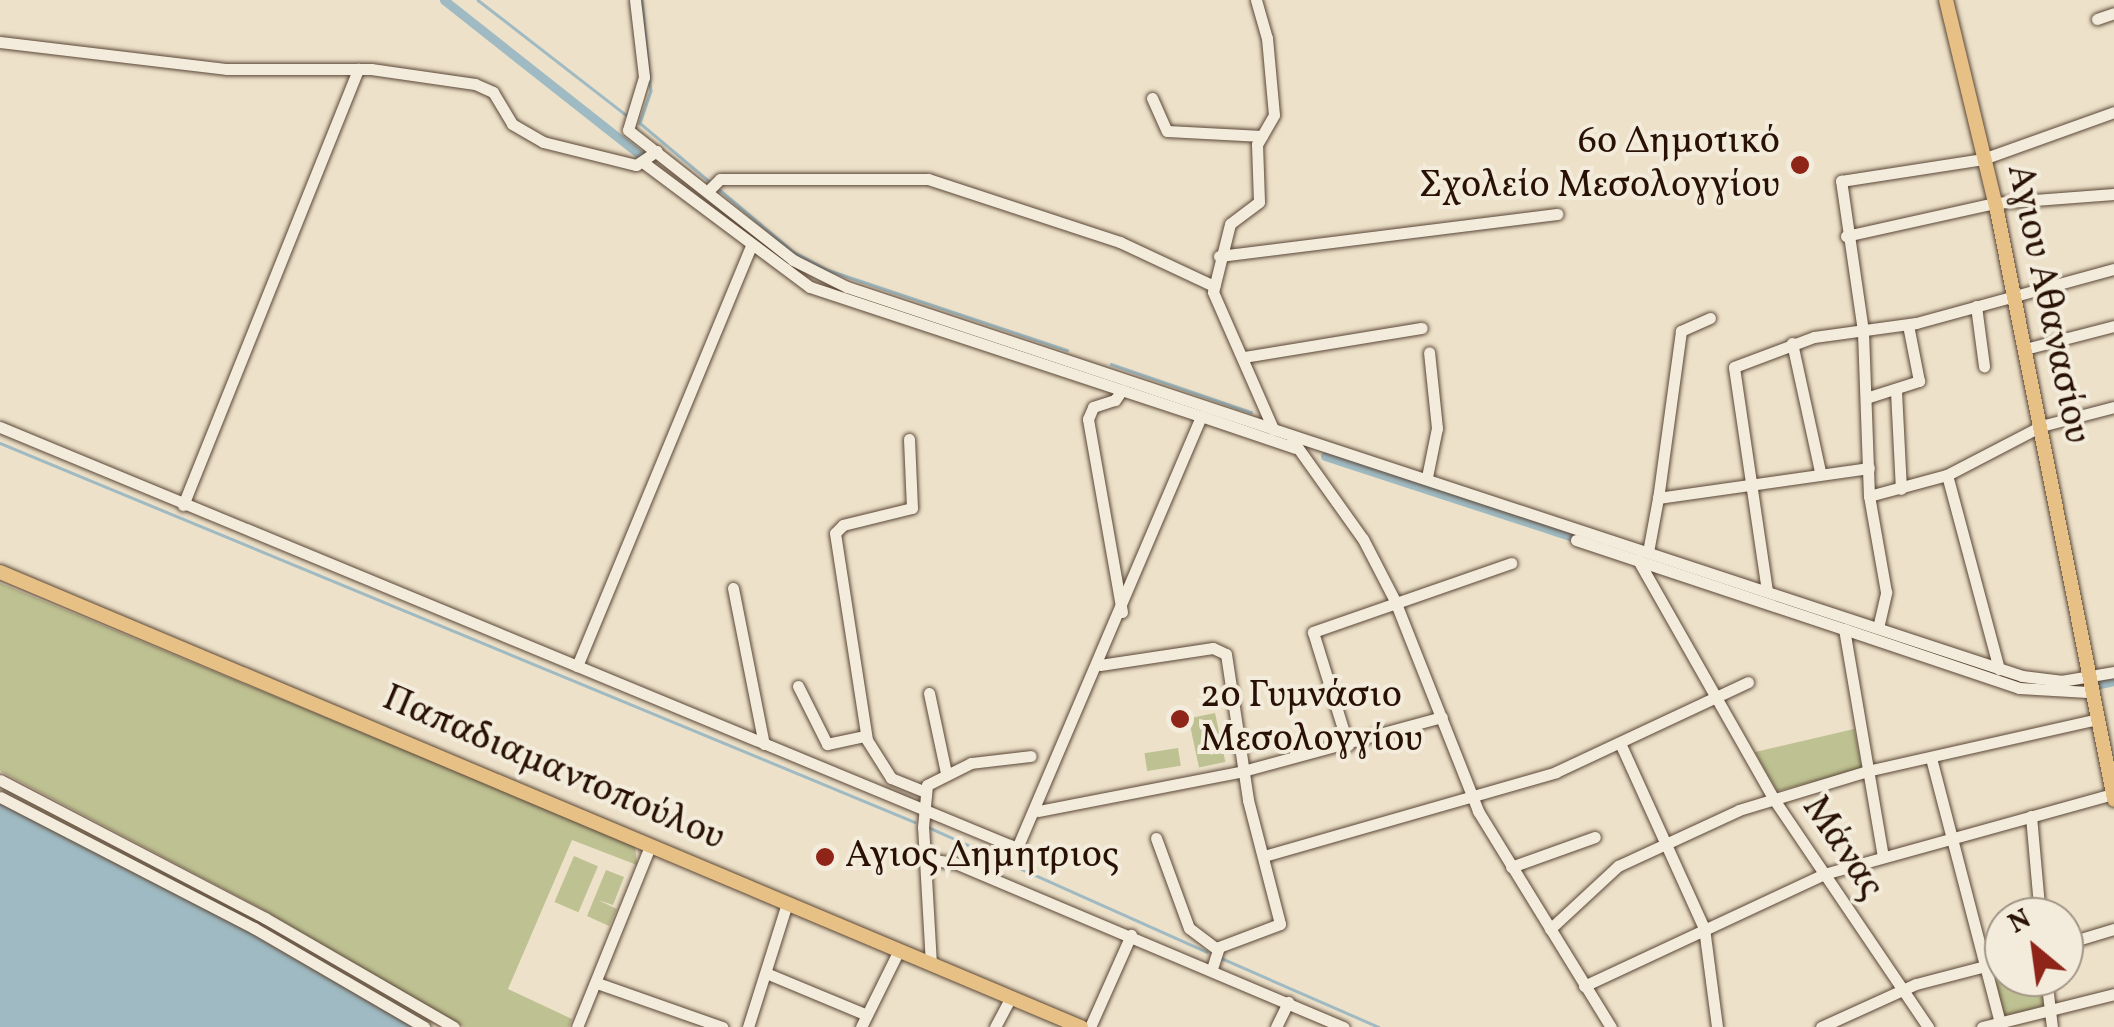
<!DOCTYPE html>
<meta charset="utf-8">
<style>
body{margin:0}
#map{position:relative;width:2114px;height:1027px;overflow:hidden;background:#ede1c9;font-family:Vollkorn,serif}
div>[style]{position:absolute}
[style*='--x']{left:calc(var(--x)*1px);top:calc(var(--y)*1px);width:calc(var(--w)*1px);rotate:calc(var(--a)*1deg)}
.green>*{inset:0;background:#bec192;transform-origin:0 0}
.water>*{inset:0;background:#9fbac2}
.stream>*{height:2.5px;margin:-1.25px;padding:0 1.25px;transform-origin:1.25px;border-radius:1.25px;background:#9fbac2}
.canal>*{height:9px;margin:-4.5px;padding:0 4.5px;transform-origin:4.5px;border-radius:4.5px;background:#9fbac2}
.roads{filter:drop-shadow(0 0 2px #5a4636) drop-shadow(0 0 2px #5a4636)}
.minor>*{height:11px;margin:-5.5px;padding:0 5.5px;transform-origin:5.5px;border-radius:5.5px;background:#f3ecdc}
.major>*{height:14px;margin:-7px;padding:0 7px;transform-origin:7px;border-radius:7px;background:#e6c084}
.dots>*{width:28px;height:28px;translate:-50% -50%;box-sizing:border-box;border:5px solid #f3ecdc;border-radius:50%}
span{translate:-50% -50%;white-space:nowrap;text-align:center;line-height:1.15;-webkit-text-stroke:8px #f3ecdc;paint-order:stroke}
.poi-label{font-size:38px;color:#291205}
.right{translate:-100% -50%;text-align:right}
.left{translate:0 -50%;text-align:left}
.street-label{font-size:38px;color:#291205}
.north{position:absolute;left:1984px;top:897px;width:100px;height:100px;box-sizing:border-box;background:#f3ecdc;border:2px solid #a29586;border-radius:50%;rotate:331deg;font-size:28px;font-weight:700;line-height:40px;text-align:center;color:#291205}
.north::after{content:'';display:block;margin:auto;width:35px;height:45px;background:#8f2418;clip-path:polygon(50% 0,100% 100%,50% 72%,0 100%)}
</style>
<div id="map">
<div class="green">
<div style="clip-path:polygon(0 583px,635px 845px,637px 865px,572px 840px,508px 989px,572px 1019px,569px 1027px,464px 1027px,262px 909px,0 771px)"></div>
<div style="left:1215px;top:713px;width:50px;height:27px;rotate:78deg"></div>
<div style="clip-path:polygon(1854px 729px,1862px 769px,1777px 791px,1755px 752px)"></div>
<div style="left:1178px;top:748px;width:18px;height:34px;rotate:81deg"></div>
<div style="left:574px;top:856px;width:26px;height:50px;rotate:23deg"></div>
<div style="clip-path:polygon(606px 870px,624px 877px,613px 905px,598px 900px,617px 909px,609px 926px,587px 916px)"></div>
<div style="clip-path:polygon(2004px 964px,2004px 977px,2043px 977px,2046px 1005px,2000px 1017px,1989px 969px)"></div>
</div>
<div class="water">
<div style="clip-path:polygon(0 802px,249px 932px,413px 1027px,0 1027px)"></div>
</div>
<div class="stream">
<div style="--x:478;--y:0;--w:187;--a:37.8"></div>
<div style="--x:642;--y:0;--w:91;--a:84.4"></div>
<div style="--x:651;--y:91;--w:34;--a:109"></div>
<div style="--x:640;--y:123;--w:90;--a:40"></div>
<div style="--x:720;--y:190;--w:97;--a:40"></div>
<div style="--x:794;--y:252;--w:38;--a:28"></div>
<div style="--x:828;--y:270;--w:252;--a:18.5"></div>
<div style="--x:1111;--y:364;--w:148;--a:18.9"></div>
<div style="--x:0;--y:443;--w:990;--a:22.5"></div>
<div style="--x:930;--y:828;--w:303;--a:24.1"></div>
<div style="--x:1221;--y:958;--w:172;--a:23.6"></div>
</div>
<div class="canal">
<div style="--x:444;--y:0;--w:253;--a:38.3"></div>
<div style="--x:1325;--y:456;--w:267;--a:18.1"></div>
<div style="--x:2095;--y:685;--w:19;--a:-12"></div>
</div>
<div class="roads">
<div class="minor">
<div style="--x:635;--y:0;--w:78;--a:83.3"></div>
<div style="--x:644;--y:77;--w:55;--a:106.8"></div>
<div style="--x:628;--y:130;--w:210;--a:38.2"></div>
<div style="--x:793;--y:260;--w:60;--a:26.6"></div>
<div style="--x:847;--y:287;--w:449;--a:18.4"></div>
<div style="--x:1256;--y:0;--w:40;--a:74"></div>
<div style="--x:1267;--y:38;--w:77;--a:84.8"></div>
<div style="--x:1274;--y:115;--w:34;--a:120"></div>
<div style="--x:1257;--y:144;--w:58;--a:88"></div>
<div style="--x:1259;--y:202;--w:36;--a:143"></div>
<div style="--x:1230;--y:224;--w:70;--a:104"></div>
<div style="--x:1213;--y:292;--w:150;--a:66.3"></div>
<div style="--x:1273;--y:429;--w:789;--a:18.25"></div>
<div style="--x:2022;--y:676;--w:39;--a:7"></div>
<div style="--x:2061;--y:681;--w:54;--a:-9.6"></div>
<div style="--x:2097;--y:19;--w:18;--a:-19"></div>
<div style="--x:0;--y:42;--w:229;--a:6.8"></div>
<div style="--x:227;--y:69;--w:144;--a:0"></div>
<div style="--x:371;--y:69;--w:105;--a:8.2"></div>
<div style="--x:475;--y:84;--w:20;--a:24"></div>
<div style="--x:493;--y:92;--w:37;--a:59"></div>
<div style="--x:512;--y:124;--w:36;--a:30"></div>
<div style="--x:543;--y:142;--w:96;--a:13.9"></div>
<div style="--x:636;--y:165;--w:25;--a:-34"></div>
<div style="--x:1152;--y:98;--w:36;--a:66"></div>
<div style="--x:1167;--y:131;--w:95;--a:3"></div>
<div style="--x:644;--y:163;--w:207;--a:36.8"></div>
<div style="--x:810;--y:287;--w:412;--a:18.3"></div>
<div style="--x:708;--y:191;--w:17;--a:-45"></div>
<div style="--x:720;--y:179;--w:208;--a:0"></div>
<div style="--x:928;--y:179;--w:202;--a:18.2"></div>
<div style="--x:1120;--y:242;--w:104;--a:25.1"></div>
<div style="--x:1846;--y:236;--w:153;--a:-12.5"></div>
<div style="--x:1995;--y:203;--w:119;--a:-4.3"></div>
<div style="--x:1219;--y:256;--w:341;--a:-7.1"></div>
<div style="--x:1976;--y:306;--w:61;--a:82.4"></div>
<div style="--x:1710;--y:318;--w:32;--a:156"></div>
<div style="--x:1681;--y:331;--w:169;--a:97.8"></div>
<div style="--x:1658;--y:498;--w:213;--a:-8.1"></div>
<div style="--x:1792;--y:343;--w:131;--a:77.7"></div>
<div style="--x:2025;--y:349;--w:92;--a:-14.5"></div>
<div style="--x:1244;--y:357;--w:180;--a:-9.3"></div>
<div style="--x:1896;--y:391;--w:98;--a:87.1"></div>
<div style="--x:1866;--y:398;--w:56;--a:-17.8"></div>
<div style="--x:1919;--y:381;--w:57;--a:-101.1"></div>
<div style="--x:0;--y:427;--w:1101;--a:22.49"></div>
<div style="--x:1017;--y:848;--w:470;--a:-66.9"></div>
<div style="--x:1201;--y:416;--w:99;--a:18.8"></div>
<div style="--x:909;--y:439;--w:69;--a:87.5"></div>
<div style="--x:912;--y:508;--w:71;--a:166.2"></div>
<div style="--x:843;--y:525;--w:11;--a:135"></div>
<div style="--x:835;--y:533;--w:209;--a:81.2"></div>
<div style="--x:867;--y:740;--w:45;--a:57.7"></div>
<div style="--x:891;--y:778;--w:37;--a:22"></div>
<div style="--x:1293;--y:441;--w:120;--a:54.5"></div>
<div style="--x:1363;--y:539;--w:70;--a:62.7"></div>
<div style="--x:1395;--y:601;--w:226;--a:68.4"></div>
<div style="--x:1478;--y:811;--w:254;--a:58.4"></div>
<div style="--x:1947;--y:475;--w:201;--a:75"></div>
<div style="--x:1427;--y:477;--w:50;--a:-78.5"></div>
<div style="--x:1437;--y:428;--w:76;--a:-96"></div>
<div style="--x:1869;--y:496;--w:81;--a:-15.1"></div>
<div style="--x:1947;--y:475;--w:106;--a:-27.5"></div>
<div style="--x:2041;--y:426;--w:75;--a:-14.6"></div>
<div style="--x:183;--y:505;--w:470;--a:-68.1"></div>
<div style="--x:1576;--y:540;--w:282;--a:18.4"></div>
<div style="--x:1648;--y:552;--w:55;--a:-79.5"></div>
<div style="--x:1638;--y:560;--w:274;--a:60.4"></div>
<div style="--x:1773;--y:798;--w:277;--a:55.9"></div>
<div style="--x:733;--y:588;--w:159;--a:78.8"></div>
<div style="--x:1767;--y:591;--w:226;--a:-98.4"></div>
<div style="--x:1734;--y:367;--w:85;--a:-20.6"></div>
<div style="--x:1814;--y:337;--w:103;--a:-7.8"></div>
<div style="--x:1916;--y:323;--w:205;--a:-15.3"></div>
<div style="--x:1122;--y:612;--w:196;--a:-100"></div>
<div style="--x:1088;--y:419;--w:13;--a:-67"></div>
<div style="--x:1093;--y:407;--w:23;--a:-18"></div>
<div style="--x:1115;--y:400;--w:12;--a:-55"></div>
<div style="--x:1878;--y:628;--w:37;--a:-77"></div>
<div style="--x:1886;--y:592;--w:97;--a:-100"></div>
<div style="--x:1869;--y:496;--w:165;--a:-92.1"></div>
<div style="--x:1863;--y:331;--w:152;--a:-98.3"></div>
<div style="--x:1841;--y:181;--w:144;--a:-8.8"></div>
<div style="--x:1983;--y:159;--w:139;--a:-19.7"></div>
<div style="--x:1100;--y:665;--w:114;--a:-8.6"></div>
<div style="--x:1213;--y:648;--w:14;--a:25"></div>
<div style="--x:1226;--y:654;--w:148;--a:81.4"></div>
<div style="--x:1248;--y:800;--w:128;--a:75.5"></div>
<div style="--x:1280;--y:924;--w:65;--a:159.3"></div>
<div style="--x:1219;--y:947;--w:23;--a:108"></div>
<div style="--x:577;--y:666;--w:456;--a:-67.5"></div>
<div style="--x:798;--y:686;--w:65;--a:63.4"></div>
<div style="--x:827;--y:744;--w:40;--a:-12"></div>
<div style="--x:929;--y:693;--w:82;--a:78"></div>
<div style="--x:1620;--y:743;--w:203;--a:65.6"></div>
<div style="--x:1704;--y:928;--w:100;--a:82.5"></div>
<div style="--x:1348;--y:745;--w:118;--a:-107.2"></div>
<div style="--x:1313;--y:632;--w:210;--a:-19.2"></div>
<div style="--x:1931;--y:758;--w:273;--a:75.4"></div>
<div style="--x:0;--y:780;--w:299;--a:27.5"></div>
<div style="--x:265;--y:918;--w:218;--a:30"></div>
<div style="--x:0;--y:797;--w:286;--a:27.3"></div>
<div style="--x:254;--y:928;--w:197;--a:30.2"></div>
<div style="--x:1038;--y:811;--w:209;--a:-11"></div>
<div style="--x:1243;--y:771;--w:206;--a:-15.2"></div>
<div style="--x:2031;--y:816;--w:101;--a:84.9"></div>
<div style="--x:1156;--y:838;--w:96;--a:69.9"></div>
<div style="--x:1189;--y:928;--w:35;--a:37"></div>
<div style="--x:1264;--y:856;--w:304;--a:-16"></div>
<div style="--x:1556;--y:772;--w:212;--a:-25.1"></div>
<div style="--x:1883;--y:857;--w:231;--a:-99.7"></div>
<div style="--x:1844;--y:629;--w:185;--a:18.6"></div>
<div style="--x:2019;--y:688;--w:69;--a:3.3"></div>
<div style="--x:926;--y:859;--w:29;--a:8"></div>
<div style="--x:955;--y:863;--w:422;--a:22.9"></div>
<div style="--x:1511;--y:867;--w:89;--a:-19.7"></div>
<div style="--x:1550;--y:929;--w:93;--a:-42.8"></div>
<div style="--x:1618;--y:866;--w:133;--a:-24.8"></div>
<div style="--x:1739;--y:810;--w:134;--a:-16.9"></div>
<div style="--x:1867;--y:771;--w:232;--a:-12.7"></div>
<div style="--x:2064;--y:944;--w:52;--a:-16.7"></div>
<div style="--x:931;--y:964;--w:137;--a:-93.3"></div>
<div style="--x:923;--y:827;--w:42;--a:-84.6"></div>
<div style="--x:927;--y:785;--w:49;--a:-26.6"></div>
<div style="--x:971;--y:763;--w:60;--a:-6.7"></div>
<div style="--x:766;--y:973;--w:109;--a:22.6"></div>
<div style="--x:2046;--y:977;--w:50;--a:83.2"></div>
<div style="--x:597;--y:983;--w:133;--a:19.4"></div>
<div style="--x:1584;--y:986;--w:265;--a:-25"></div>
<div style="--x:1824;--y:874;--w:300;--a:-15.5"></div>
<div style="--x:577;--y:1027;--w:195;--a:-68"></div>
<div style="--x:748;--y:1027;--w:130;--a:-72.5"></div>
<div style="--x:861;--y:1027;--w:86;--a:-63.7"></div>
<div style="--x:995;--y:1027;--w:34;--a:-62"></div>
<div style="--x:1090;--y:1027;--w:101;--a:-66"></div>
<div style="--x:1276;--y:1027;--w:28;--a:-64"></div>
<div style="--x:1821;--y:1027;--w:104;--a:-24.4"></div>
<div style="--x:1916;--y:984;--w:91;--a:-14.6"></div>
<div style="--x:1982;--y:1027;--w:136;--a:-14"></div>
</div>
<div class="major">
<div style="--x:1946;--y:0;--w:217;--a:76.4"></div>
<div style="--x:1997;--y:211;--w:600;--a:78.75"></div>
<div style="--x:0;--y:572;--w:1173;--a:22.83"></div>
</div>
</div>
<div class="dots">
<div style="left:1800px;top:165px;background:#8f2418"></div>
<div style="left:1180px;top:719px;background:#8f2418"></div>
<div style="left:825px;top:857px;background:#8f2418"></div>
</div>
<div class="poi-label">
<span class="right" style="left:1780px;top:165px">6ο Δημοτικό<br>Σχολείο Μεσολογγίου</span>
<span class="left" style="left:1200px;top:719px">2ο Γυμνάσιο<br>Μεσολογγίου</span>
<span class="left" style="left:845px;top:857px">Αγιος Δημητριος</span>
</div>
<div class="street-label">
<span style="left:2047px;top:304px;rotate:78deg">Αγιου Αθανασίου</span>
<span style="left:553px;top:769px;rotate:23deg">Παπαδιαμαντοπούλου</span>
<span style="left:1842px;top:848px;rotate:56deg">Μάνας</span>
</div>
<div class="north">N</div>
</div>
